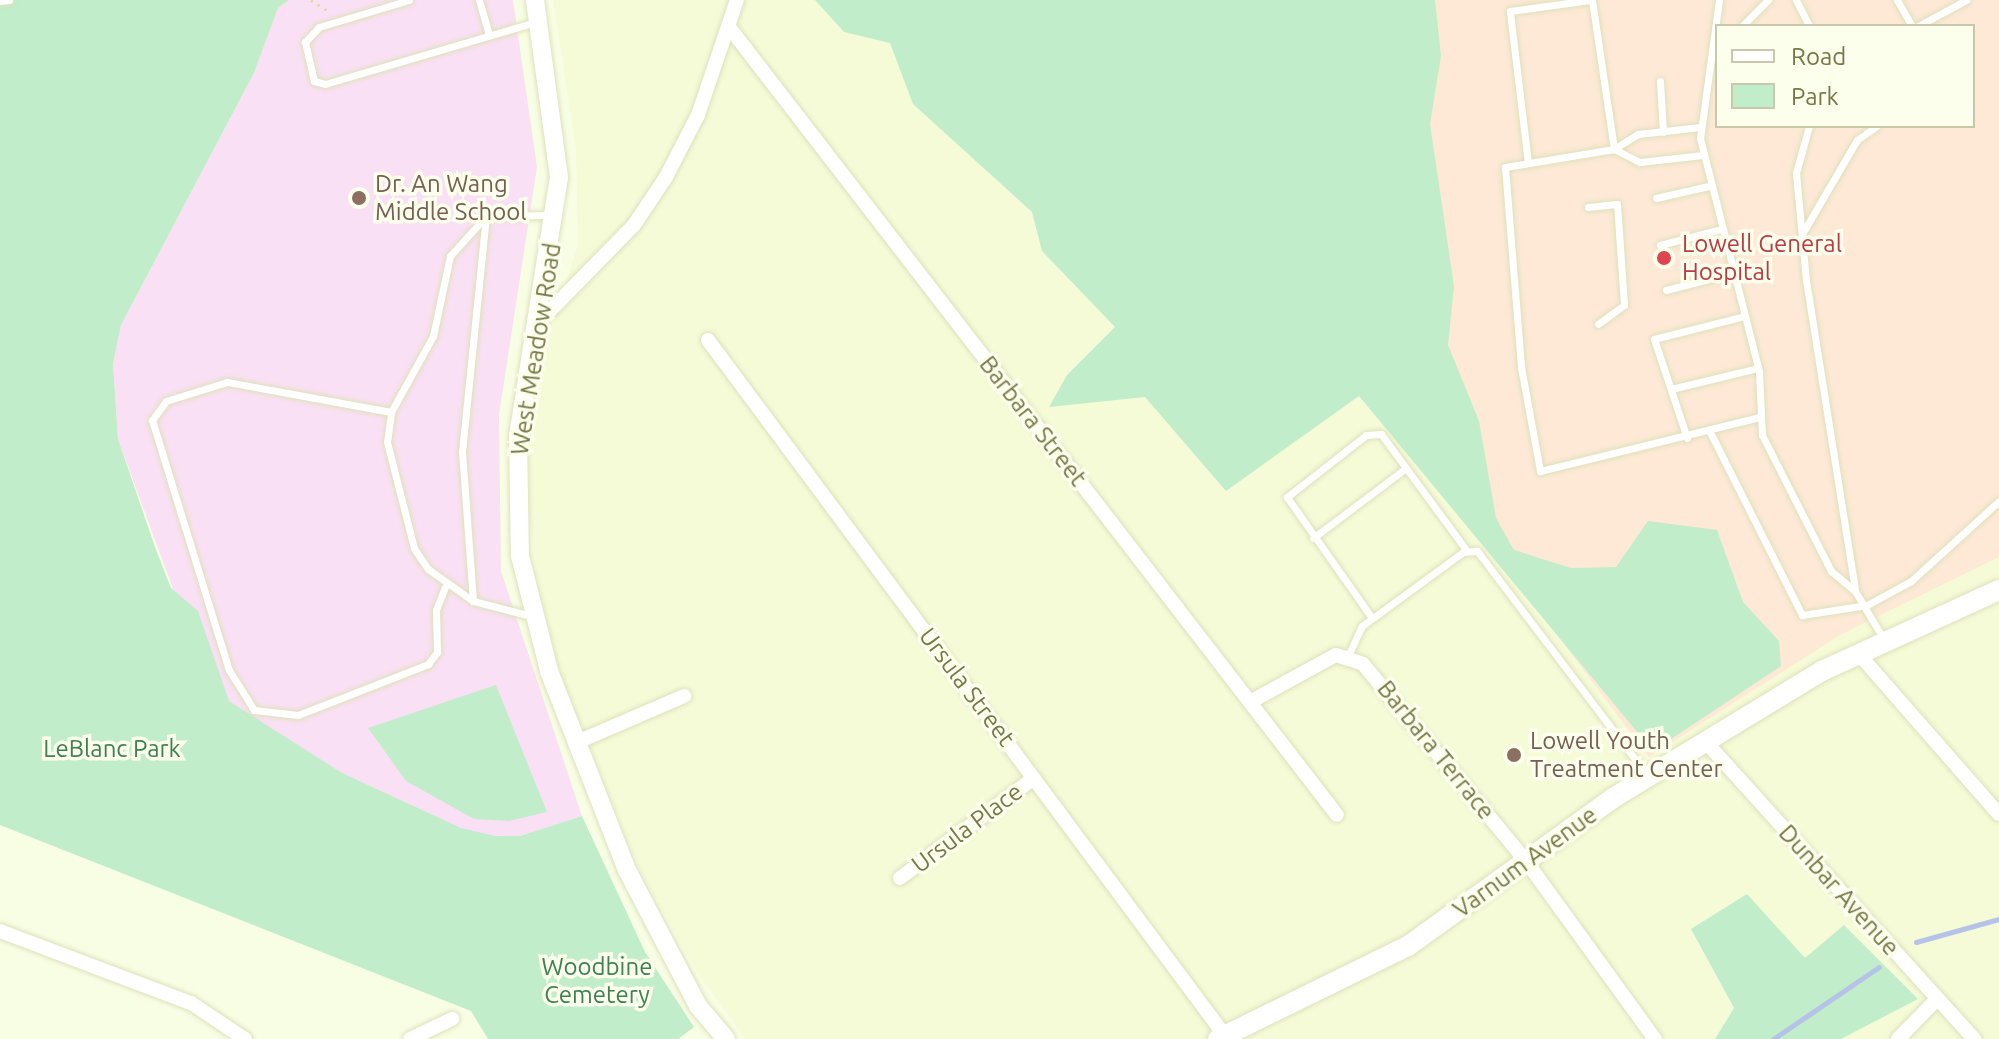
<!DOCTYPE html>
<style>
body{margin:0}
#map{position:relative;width:1999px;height:1039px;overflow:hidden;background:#f8fee4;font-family:Ubuntu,sans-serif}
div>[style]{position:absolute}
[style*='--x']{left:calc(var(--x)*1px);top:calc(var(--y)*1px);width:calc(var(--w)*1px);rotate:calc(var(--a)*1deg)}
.residential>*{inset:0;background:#f5fbd7}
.education>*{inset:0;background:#fae0f4}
.medical>*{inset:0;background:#fde9d6}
.green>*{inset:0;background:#c1edca}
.stream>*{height:5px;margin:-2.5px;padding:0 2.5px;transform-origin:2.5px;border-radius:2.5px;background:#b6c3e9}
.path>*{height:3px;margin-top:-1.5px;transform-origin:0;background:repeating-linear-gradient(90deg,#dbdb9c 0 2px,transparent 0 8px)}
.roads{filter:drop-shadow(0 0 2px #dee1bb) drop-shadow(0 0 2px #dee1bb)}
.service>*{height:7px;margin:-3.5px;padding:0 3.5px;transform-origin:3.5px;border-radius:3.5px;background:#fff}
.minor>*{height:14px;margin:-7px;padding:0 7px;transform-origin:7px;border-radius:7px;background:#fff}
.tertiary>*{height:18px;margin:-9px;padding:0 9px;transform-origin:9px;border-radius:9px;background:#fff}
.secondary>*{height:20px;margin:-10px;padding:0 10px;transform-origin:10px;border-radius:10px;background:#fff}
.dots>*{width:22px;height:22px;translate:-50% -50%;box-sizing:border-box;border:4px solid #fbffec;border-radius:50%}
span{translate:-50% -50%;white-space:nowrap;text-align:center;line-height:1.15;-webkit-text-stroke:7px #fbffec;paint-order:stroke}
.education-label{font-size:24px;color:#785e54}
.left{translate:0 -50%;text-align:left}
.health-label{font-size:24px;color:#be3a42}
.street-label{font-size:24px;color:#797747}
.park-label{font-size:24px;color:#3e8053}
.legend{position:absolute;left:1715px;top:24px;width:260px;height:104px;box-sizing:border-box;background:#fbffec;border:2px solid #c7c9aa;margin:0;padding:10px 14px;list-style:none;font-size:24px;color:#797747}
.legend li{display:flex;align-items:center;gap:16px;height:40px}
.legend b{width:40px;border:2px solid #c7c9aa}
</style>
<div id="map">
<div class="residential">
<div style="clip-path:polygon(evenodd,553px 0,1999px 0,1999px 1039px,1841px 1039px,1918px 999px,1691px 929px,1734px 1009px,1715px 1039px,745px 1039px,697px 972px,642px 874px,561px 678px,536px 573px,526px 484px,537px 376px,578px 244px,576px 151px,553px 0,1717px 26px,1973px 26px,1973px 126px,1717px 126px,1717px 26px)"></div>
</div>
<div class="education">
<div style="clip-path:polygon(289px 0,513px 0,537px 167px,499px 415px,501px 571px,582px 816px,520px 836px,418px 835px,214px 701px,118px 439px,113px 364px,121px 325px,254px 73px,278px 7px)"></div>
</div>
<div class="medical">
<div style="clip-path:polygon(evenodd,1246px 0,1999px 0,1999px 557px,1840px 635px,1649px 757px,1372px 389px,1246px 0,1717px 26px,1973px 26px,1973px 126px,1717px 126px,1717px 26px)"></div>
</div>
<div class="green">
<div style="clip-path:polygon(0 0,289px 0,278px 8px,254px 73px,121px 325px,113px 364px,118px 439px,155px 547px,171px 588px,198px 611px,229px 701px,342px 773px,461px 828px,495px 836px,520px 836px,582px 816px,645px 952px,694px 1027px,678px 1039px,488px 1039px,471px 1011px,0 825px)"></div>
<div style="clip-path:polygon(815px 0,1435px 0,1441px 56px,1430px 124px,1454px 286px,1448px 345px,1479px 421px,1496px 518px,1514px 550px,1571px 568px,1616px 567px,1648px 521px,1717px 530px,1743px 602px,1779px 641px,1781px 666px,1653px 751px,1359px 396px,1226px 491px,1145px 397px,1049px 407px,1067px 375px,1115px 327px,1042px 251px,1032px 212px,913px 104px,890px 43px,844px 32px)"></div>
<div style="clip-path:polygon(496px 685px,547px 812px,509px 821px,474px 819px,406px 781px,368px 728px)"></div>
<div style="clip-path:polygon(1747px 894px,1805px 958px,1844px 925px,1918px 999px,1841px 1039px,1715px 1039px,1734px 1008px,1691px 929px)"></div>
</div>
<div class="stream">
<div style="--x:1916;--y:942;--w:86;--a:-15.5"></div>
<div style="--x:1773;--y:1039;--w:128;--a:-34.2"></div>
</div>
<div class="path">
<div style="--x:311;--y:0;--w:20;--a:33"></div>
</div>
<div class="roads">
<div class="service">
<div style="--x:409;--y:0;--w:94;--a:163.3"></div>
<div style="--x:319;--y:27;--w:21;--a:133"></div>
<div style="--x:305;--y:42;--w:40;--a:77"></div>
<div style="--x:314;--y:81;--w:11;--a:15"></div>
<div style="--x:325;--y:84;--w:220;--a:-16.4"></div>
<div style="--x:479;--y:0;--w:37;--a:74"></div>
<div style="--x:1592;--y:0;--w:151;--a:81.6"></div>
<div style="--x:1719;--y:0;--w:139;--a:97.8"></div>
<div style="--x:1700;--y:138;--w:241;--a:75.8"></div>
<div style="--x:1759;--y:372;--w:63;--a:87.3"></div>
<div style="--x:1762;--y:435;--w:153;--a:63.1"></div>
<div style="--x:1831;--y:571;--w:31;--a:40"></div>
<div style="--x:1796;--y:0;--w:28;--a:63"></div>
<div style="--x:1897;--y:0;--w:30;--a:60"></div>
<div style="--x:0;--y:1;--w:9;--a:-6"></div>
<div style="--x:1742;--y:26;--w:37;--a:-45"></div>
<div style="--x:1918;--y:26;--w:55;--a:-28.4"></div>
<div style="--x:1660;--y:81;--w:51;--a:86.6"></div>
<div style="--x:1809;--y:126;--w:49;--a:105.5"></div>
<div style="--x:1796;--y:173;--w:107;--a:84.7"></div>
<div style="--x:1806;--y:280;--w:315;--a:81"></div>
<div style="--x:1855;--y:591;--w:55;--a:59.2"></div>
<div style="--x:1700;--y:127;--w:62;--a:173.6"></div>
<div style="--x:1638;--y:134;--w:28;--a:148"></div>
<div style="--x:1614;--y:149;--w:110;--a:170.6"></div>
<div style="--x:1505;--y:167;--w:201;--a:85.4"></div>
<div style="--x:1521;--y:367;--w:106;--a:79.6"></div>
<div style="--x:1540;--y:471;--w:227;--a:-13.8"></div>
<div style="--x:1614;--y:149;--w:29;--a:27"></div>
<div style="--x:1640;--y:162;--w:63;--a:-6.3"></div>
<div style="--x:1528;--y:163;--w:153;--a:-96.8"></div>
<div style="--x:1510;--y:11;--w:81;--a:-7.8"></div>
<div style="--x:1656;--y:198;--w:54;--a:-12.8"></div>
<div style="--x:1588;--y:207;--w:29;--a:-6"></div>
<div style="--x:1617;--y:204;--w:101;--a:86"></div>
<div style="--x:1624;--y:305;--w:32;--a:144"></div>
<div style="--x:1802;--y:234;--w:109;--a:-59.7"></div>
<div style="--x:1857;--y:140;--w:24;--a:-35"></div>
<div style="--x:1660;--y:245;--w:63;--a:-14.7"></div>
<div style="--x:1666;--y:290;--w:68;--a:-14.4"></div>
<div style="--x:1671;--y:389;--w:89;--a:-13.6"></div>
<div style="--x:391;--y:412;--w:167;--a:-169.6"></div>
<div style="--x:227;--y:382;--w:64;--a:162.7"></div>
<div style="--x:166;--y:401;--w:24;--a:126"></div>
<div style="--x:152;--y:420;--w:262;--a:72.9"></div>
<div style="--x:229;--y:670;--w:47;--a:58"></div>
<div style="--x:254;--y:710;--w:44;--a:6.5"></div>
<div style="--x:298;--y:715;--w:140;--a:-21.4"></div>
<div style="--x:428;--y:664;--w:15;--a:-53"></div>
<div style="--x:437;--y:652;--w:42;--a:-91.4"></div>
<div style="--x:436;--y:610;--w:25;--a:-69"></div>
<div style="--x:1710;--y:432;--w:205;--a:63.3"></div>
<div style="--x:1802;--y:615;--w:66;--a:-8.7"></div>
<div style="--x:1867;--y:605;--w:50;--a:-28.6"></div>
<div style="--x:1911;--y:581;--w:119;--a:-42.3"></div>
<div style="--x:1687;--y:438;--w:104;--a:-108.4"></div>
<div style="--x:1654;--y:339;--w:93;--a:-14.3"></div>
<div style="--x:1313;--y:538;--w:116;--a:-37"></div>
<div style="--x:473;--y:601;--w:149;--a:-94.2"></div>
<div style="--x:462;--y:452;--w:237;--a:-84.2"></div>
<div style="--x:531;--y:616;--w:60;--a:-165.5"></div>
<div style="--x:473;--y:601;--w:55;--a:-144.6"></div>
<div style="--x:428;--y:569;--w:25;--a:-124"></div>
<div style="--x:414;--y:548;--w:109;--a:-104.3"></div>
<div style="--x:387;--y:442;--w:30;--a:-82"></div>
<div style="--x:391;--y:412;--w:87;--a:-61.1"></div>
<div style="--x:433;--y:336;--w:82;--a:-78"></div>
<div style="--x:450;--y:256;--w:54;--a:-48"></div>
<div style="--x:486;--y:216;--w:64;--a:-0.9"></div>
<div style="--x:1372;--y:618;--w:148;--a:-125.1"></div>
<div style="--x:1287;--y:497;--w:100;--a:-38.1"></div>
<div style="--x:1366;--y:435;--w:15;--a:-4"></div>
<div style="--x:1381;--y:434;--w:145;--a:53.7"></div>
<div style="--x:1347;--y:658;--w:35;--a:-65"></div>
<div style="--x:1362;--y:626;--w:125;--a:-36.2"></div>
<div style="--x:1463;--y:552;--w:14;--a:-4"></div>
<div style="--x:1477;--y:551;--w:280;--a:52.8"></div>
</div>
<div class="minor">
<div style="--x:729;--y:27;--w:995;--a:52.35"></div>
<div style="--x:538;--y:323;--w:137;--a:-45.6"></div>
<div style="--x:634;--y:225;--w:58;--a:-56.3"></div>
<div style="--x:666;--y:177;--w:70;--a:-62.7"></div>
<div style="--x:698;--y:115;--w:121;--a:-71.3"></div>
<div style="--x:708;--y:340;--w:867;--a:53.39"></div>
<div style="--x:1857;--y:652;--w:215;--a:48.8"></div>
<div style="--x:1250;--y:702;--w:98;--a:-28.7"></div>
<div style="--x:1336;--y:655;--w:28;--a:18"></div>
<div style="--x:1363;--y:664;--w:256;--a:50.4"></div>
<div style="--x:1526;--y:861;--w:220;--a:54.1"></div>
<div style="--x:1704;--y:740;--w:403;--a:47.9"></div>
<div style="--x:575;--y:743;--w:119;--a:-23.3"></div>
<div style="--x:900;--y:878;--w:167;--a:-36.7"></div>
<div style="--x:0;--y:931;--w:204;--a:20.7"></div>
<div style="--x:191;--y:1003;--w:65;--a:33.7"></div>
<div style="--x:410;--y:1039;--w:47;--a:-25.5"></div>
<div style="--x:1898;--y:1039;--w:56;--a:-45.7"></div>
</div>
<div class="tertiary">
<div style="--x:535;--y:0;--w:179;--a:82.3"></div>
<div style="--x:559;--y:177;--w:261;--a:99"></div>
<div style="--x:518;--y:435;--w:121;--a:89.1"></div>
<div style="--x:520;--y:556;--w:119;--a:75.8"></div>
<div style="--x:549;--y:671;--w:214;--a:68.6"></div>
<div style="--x:627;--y:870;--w:153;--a:62.4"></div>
<div style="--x:698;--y:1006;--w:43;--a:49.7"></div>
</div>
<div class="secondary">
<div style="--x:1218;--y:1039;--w:212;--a:-26.1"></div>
<div style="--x:1408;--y:946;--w:253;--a:-35.8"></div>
<div style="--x:1613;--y:798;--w:245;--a:-31.3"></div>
<div style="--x:1822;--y:671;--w:195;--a:-24.6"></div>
</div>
</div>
<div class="dots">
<div style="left:359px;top:198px;background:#8d6e63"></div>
<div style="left:1664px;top:258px;background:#e0444e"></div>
<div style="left:1514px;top:755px;background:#8d6e63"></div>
</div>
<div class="education-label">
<span class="left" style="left:375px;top:198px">Dr. An Wang<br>Middle School</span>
<span class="left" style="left:1530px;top:755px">Lowell Youth<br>Treatment Center</span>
</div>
<div class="health-label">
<span class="left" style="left:1682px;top:258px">Lowell General<br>Hospital</span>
</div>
<div class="street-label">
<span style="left:536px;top:349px;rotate:-81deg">West Meadow Road</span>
<span style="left:1033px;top:421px;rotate:52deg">Barbara Street</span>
<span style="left:967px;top:687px;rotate:53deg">Ursula Street</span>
<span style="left:1436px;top:750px;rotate:51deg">Barbara Terrace</span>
<span style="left:967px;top:828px;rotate:-37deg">Ursula Place</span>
<span style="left:1525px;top:862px;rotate:-36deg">Varnum Avenue</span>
<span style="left:1839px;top:890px;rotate:48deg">Dunbar Avenue</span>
</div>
<div class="park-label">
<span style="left:112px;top:749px">LeBlanc Park</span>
<span style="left:597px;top:981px">Woodbine<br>Cemetery</span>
</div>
<ul class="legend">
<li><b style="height:10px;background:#fff"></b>Road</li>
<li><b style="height:22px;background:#c1edca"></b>Park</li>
</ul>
</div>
